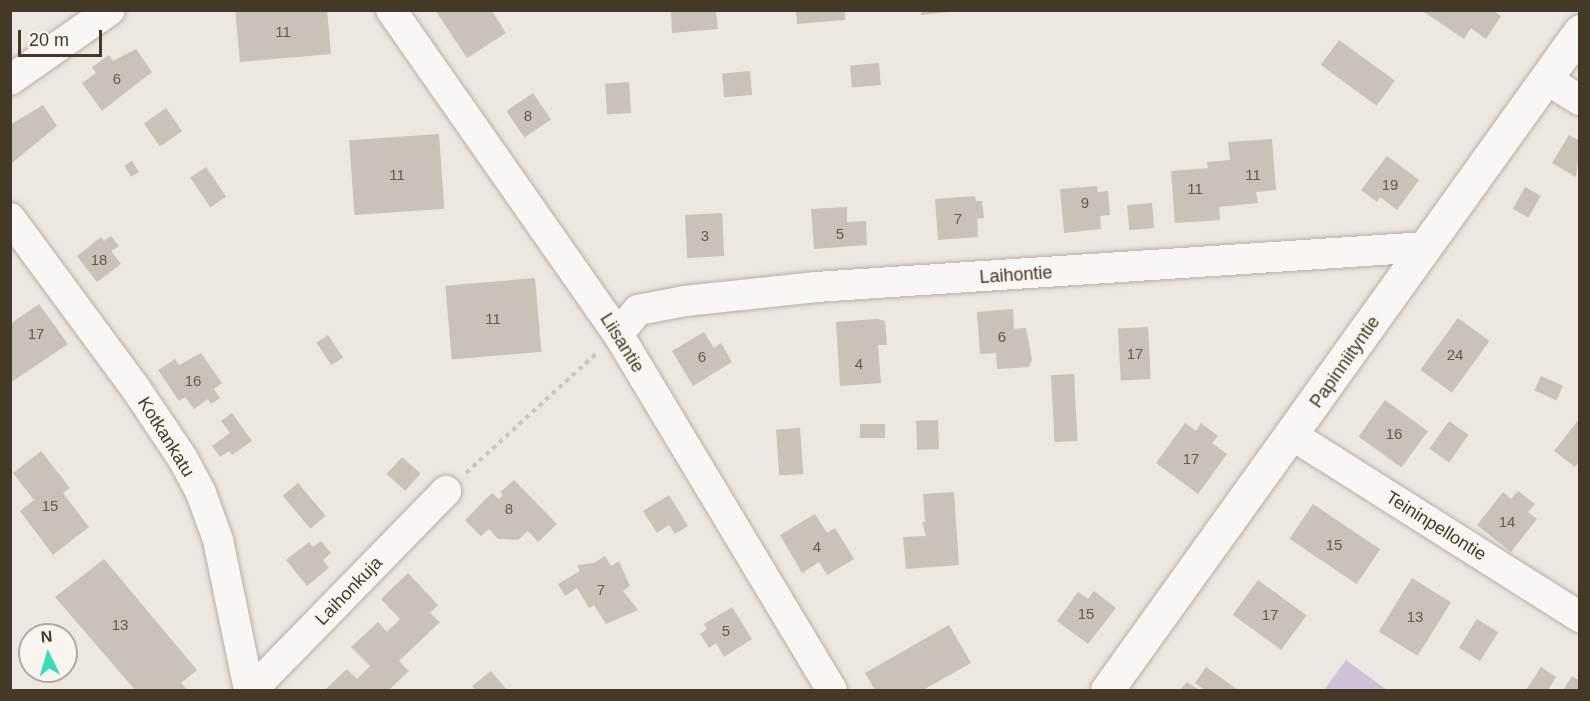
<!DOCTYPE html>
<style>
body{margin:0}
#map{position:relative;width:1590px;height:701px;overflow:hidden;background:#ece7e1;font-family:Arial,sans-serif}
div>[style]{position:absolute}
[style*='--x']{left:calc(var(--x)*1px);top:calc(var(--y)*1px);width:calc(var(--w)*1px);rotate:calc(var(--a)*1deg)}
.green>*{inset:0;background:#cfc1d6}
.building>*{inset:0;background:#cac1b8;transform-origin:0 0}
.path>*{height:4px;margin-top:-2px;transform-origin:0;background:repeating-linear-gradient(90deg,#cac5bf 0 4.5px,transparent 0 9px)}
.roads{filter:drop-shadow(0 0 2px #b7afa5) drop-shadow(0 0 2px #b7afa5)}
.minor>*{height:30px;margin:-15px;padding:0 15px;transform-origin:15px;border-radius:15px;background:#f9f7f5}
.tertiary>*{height:33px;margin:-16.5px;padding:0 16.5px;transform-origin:16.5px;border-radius:16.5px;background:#f9f7f5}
span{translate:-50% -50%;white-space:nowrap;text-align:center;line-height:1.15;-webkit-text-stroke:4.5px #f8f5f1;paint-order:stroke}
.number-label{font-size:15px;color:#675a4b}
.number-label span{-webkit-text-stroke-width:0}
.street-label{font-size:18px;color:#463827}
.frame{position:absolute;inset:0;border:12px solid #463827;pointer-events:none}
.north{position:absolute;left:18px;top:623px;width:60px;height:60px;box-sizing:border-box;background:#f8f5f1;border:2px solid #b1a9a0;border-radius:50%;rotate:355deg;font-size:16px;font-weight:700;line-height:24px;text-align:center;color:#463827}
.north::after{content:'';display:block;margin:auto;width:21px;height:27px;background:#39deb8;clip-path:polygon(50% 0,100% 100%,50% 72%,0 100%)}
.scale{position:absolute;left:18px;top:30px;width:84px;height:27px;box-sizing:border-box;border:3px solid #463827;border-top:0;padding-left:8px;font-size:18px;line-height:21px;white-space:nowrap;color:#463827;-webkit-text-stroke:4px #f8f5f1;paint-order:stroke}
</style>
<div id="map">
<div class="green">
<div style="clip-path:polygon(1346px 660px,1387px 690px,1324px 690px)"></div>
</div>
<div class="building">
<div style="clip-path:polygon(235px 10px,327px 10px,331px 54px,240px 62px)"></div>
<div style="clip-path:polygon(435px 10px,491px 10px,506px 33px,467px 58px)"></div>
<div style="clip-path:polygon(671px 10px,716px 10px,718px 29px,672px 33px)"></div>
<div style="clip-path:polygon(796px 10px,845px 10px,845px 20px,797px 24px)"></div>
<div style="clip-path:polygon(921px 10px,948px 10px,948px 12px,921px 15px)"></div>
<div style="clip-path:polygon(1421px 10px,1492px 10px,1501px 16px,1486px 39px,1471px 28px,1464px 39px)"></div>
<div style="left:1339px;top:40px;width:69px;height:31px;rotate:36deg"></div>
<div style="clip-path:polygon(136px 49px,152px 72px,102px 111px,82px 83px,96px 73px,92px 67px,109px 55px,113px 61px)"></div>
<div style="left:879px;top:63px;width:22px;height:29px;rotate:85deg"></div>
<div style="left:750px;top:71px;width:24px;height:28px;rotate:85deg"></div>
<div style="left:629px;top:82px;width:31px;height:24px;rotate:86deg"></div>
<div style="left:533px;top:93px;width:32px;height:32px;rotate:56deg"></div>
<div style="clip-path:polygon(43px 105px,57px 126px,12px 163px,10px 125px)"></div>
<div style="left:166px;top:108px;width:28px;height:27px;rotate:55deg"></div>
<div style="left:439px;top:134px;width:75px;height:90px;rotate:86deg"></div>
<div style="clip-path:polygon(1569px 135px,1580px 141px,1576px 177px,1552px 163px)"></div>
<div style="clip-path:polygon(1272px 139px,1276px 190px,1256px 192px,1258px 203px,1219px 207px,1220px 220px,1175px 223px,1171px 171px,1208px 168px,1207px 162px,1230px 160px,1228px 142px)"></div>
<div style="clip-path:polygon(1387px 156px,1419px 180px,1397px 210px,1380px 197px,1377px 202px,1361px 190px)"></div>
<div style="left:132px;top:161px;width:13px;height:9px;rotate:58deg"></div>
<div style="left:206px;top:167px;width:36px;height:19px;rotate:56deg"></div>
<div style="clip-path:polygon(1097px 186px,1098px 192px,1108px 191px,1110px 215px,1100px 216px,1101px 229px,1064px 233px,1060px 189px)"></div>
<div style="left:1525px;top:187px;width:18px;height:25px;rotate:29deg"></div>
<div style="clip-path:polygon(975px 196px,976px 201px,982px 201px,984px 218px,977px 219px,978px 237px,938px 240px,935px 199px)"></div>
<div style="left:1152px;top:203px;width:25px;height:25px;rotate:85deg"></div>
<div style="clip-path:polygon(847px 207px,847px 222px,866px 221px,867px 245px,814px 249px,811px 209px)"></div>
<div style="left:722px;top:213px;width:43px;height:37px;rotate:87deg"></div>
<div style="clip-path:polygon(111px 236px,119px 246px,111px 251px,121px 264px,97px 282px,77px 256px,101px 237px,104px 241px)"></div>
<div style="left:535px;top:278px;width:74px;height:90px;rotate:85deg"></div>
<div style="clip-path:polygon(39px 304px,68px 344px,10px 383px,10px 324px)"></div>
<div style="clip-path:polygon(1013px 309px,1014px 329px,1026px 328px,1032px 360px,1029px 367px,997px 369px,996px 353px,980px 354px,977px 312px)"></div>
<div style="left:1458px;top:318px;width:39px;height:64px;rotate:36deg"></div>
<div style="clip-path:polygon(877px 319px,885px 321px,887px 345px,878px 345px,881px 383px,840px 386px,836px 322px)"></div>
<div style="left:1148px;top:327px;width:52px;height:30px;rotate:87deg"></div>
<div style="clip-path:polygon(704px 332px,714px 348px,721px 343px,732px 362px,693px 386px,672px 351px)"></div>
<div style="left:328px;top:335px;width:27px;height:14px;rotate:56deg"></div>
<div style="clip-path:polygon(201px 353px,222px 383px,214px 389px,220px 398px,211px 404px,208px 399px,194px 409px,185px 397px,179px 401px,158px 370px,175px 359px,179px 365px)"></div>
<div style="left:1074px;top:374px;width:67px;height:23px;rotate:87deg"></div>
<div style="left:1541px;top:376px;width:24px;height:16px;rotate:24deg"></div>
<div style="left:1385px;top:400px;width:53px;height:45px;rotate:36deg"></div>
<div style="clip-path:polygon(232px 413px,252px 441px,232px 455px,229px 451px,220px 457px,212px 446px,230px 433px,221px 421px)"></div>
<div style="clip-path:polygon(1580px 418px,1580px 461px,1575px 467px,1554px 451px)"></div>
<div style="left:938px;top:420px;width:29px;height:22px;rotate:88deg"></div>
<div style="left:1449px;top:421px;width:24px;height:34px;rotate:35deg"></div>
<div style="clip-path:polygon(1185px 423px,1196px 431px,1201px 423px,1218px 436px,1212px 443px,1227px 454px,1198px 494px,1156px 463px)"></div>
<div style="left:885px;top:424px;width:14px;height:25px;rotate:90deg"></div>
<div style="left:800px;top:428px;width:46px;height:24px;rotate:86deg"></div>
<div style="clip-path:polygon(41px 451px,70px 488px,63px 493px,89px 527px,53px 555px,20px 511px,34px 500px,13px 473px)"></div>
<div style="left:402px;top:457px;width:25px;height:23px;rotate:42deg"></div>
<div style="clip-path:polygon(514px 480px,557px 524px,538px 542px,528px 531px,518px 540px,498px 539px,489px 529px,481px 536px,465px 520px,492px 493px,499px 499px,503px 495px,500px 492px)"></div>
<div style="left:298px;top:483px;width:43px;height:20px;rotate:50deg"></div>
<div style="clip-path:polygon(1518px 491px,1535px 504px,1528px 512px,1537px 519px,1511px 552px,1477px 525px,1503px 492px,1511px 499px)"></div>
<div style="clip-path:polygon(954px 492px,959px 565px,906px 569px,903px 537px,926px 536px,922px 522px,925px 522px,923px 494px)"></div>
<div style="clip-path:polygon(669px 495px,688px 526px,675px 534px,669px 525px,657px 533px,643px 511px)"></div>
<div style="left:1313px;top:504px;width:81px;height:42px;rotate:34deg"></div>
<div style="clip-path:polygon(815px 514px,827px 533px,835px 528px,854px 559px,827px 575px,819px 562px,802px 573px,780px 535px)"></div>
<div style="clip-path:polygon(321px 541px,331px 553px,323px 560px,329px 568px,307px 586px,286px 560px,309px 542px,313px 547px)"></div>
<div style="clip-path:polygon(605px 556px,611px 566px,619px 561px,630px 586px,623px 591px,638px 610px,606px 624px,594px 605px,589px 608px,577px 588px,565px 596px,558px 584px,580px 571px,577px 565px,594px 563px)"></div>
<div style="clip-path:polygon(104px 559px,197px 670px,181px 683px,187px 690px,135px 690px,55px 597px)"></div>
<div style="clip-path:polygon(408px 573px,438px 605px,430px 613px,440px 622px,399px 661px,409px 671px,389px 690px,325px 690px,347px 669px,357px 679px,370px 666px,351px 647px,378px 622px,387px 632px,400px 619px,381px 599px)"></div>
<div style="left:1412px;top:578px;width:46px;height:63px;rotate:32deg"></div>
<div style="left:1258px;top:580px;width:60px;height:43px;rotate:36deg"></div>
<div style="clip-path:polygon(1094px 591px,1116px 608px,1088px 644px,1057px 621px,1078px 592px,1088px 599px)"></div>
<div style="clip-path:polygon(732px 607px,752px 639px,724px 657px,716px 643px,709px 648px,700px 634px,707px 629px,704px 624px)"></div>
<div style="left:1477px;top:619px;width:25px;height:34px;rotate:32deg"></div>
<div style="clip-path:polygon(949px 625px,971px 663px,923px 690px,875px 690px,865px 673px)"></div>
<div style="clip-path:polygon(1206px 667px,1238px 690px,1205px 690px,1195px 683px)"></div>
<div style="clip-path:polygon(1541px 667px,1556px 677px,1548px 690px,1526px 690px)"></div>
<div style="clip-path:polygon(491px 671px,507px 690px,475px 690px,472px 686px)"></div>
<div style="clip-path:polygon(1572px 676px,1580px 681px,1580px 690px,1563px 690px)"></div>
<div style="clip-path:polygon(1187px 682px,1199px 690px,1180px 690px)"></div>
</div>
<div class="path">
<div style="--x:466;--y:473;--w:176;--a:-42.5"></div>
</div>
<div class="roads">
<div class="minor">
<div style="--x:391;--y:10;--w:396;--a:55"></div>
<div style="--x:618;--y:334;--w:415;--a:59"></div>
<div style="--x:1546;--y:79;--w:40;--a:32"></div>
<div style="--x:10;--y:80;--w:122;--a:-35"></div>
<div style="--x:10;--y:218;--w:209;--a:53.6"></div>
<div style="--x:134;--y:386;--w:88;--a:56.1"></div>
<div style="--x:183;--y:459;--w:38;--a:62"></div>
<div style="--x:201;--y:493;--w:50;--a:70.1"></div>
<div style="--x:218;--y:540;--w:153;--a:78.3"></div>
<div style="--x:618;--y:334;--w:31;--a:-50"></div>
<div style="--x:638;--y:310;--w:48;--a:-10.8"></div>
<div style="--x:685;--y:301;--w:132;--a:-6.1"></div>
<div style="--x:816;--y:287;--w:611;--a:-3.75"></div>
<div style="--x:1292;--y:435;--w:341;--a:32.3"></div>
<div style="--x:252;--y:690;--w:278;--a:-45.7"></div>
</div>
<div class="tertiary">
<div style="--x:1107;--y:690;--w:811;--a:-54.33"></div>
</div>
</div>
<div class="number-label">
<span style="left:283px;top:32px">11</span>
<span style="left:117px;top:79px">6</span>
<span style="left:528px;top:116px">8</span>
<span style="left:397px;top:175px">11</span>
<span style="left:1253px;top:175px">11</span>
<span style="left:1390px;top:185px">19</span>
<span style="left:1195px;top:189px">11</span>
<span style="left:1085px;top:203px">9</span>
<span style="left:958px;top:219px">7</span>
<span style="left:840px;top:234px">5</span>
<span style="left:705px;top:236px">3</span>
<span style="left:99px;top:260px">18</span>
<span style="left:493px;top:319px">11</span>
<span style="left:36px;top:334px">17</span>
<span style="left:1002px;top:337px">6</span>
<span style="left:1135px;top:354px">17</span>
<span style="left:1455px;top:355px">24</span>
<span style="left:702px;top:357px">6</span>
<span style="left:859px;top:364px">4</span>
<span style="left:193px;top:381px">16</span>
<span style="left:1394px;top:434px">16</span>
<span style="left:1191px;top:459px">17</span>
<span style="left:50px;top:506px">15</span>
<span style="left:509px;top:509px">8</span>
<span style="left:1507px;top:522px">14</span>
<span style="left:1334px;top:545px">15</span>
<span style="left:817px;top:547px">4</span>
<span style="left:601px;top:590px">7</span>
<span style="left:1086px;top:614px">15</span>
<span style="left:1270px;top:615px">17</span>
<span style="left:1415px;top:617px">13</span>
<span style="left:120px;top:625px">13</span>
<span style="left:726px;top:631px">5</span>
</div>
<div class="street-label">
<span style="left:1016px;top:275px;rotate:-4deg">Laihontie</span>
<span style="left:622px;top:343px;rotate:58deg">Liisantie</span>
<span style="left:1345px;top:362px;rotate:-55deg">Papinniityntie</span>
<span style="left:166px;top:437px;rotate:58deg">Kotkankatu</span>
<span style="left:1436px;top:526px;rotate:32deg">Teininpellontie</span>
<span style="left:349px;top:591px;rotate:-46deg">Laihonkuja</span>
</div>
<div class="frame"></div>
<div class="north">N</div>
<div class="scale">20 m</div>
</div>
